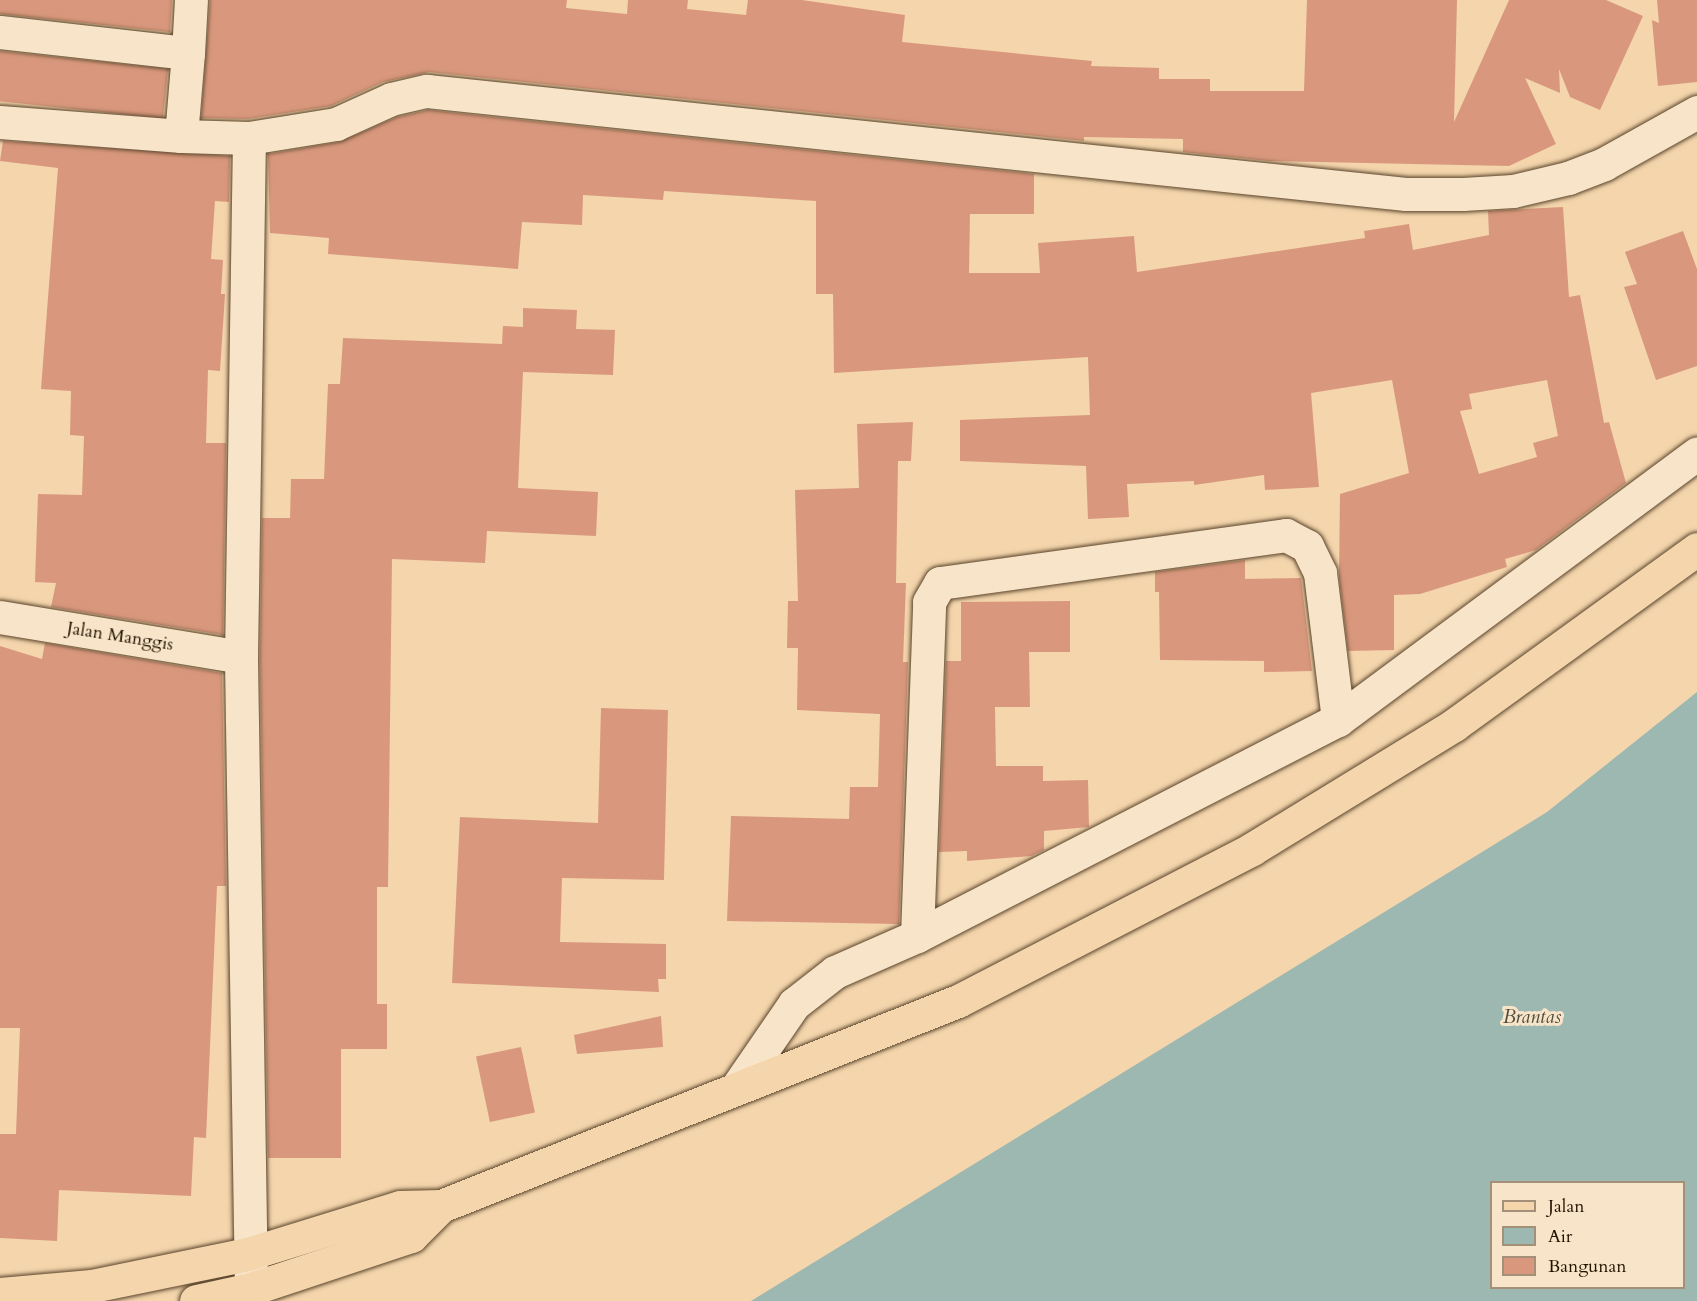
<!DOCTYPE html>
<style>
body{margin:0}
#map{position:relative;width:1697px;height:1301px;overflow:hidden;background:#f4d5ac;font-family:Cardo,serif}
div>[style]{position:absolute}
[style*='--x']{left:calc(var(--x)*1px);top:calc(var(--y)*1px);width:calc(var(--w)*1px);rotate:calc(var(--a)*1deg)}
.water>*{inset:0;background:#9cb8b0}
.building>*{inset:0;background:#d9987d;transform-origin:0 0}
.roads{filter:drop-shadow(0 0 2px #59442b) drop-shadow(0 0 2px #59442b)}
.street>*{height:33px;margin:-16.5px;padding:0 16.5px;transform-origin:16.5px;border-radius:16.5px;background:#f8e4c9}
.primary>*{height:33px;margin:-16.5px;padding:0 16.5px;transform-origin:16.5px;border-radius:16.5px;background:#f4d5ac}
span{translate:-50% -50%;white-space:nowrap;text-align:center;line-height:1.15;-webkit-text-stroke:6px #f8e4c9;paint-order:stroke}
.street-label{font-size:18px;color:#251300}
.water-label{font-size:20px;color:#4f4d3e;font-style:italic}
.legend{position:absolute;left:1490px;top:1181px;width:195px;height:108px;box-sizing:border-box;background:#f8e4c9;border:2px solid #a49079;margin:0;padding:8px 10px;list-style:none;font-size:18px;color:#251300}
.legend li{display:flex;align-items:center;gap:12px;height:30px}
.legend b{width:30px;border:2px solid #a49079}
</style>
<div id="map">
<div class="water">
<div style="clip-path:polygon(evenodd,1697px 692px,1697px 1301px,751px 1301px,1547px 812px,1697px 692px,1492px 1182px,1684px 1182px,1684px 1288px,1492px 1288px,1492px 1182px)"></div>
</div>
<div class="building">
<div style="clip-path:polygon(0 0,172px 0,170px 32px,0 14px)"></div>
<div style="clip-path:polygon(210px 0,567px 0,566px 8px,627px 14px,628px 0,688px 0,687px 9px,746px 15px,748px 0,802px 0,905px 15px,902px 42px,1092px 61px,1091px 66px,1159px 68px,1159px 79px,1210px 79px,1210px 91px,1304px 91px,1307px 0,1457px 0,1454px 122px,1509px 0,1606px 0,1643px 16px,1600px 110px,1570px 97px,1559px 69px,1560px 93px,1525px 78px,1556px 144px,1509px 166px,1269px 161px,1183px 152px,1183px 139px,1084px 137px,1084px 141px,429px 72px,383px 82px,331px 106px,248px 119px,201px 118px)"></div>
<div style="clip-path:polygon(1657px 0,1697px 0,1697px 82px,1658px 86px,1652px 20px,1659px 23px)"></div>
<div style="left:0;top:51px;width:169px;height:50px;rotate:6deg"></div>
<div style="clip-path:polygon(evenodd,428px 110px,1034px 174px,1034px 214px,970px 214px,969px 273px,1040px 273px,1038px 243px,1134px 236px,1137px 272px,1365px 238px,1364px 231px,1409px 224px,1413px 250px,1489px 235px,1488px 211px,1563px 207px,1569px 297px,1580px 295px,1604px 423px,1609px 422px,1626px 483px,1536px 550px,1505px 559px,1507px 567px,1420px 594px,1394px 595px,1394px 650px,1348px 651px,1339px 577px,1340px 494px,1409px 473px,1392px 380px,1311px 393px,1319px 487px,1265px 490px,1264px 475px,1194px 485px,1194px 481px,1127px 484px,1129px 517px,1088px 519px,1086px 466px,960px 461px,960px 420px,1090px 415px,1088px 357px,834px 373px,833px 294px,816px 294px,816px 201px,664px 191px,663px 200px,583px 195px,582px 225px,522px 222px,518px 269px,328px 254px,329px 238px,270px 233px,268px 154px,339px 142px,397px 117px,428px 110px,1547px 380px,1558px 436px,1533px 443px,1537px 457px,1479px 474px,1460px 411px,1472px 409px,1469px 394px,1547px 380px)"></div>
<div style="clip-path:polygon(3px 141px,230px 156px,229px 202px,215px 201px,211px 259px,223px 260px,221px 294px,225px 294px,220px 371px,208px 370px,206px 443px,226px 443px,223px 635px,51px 607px,56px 583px,35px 582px,38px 494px,82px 495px,84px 436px,70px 435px,71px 391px,41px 389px,58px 168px,0 161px)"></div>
<div style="clip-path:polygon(1683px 231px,1697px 269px,1697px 366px,1656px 380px,1624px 287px,1637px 284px,1625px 252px)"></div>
<div style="clip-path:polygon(523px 308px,577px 310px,576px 329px,615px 330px,613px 375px,523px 372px,518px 488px,598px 492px,596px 536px,487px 531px,485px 563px,392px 559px,388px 887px,377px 887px,377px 1004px,387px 1004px,387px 1049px,341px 1049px,341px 1158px,268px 1158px,260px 657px,262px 518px,290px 518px,291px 479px,324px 479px,328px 384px,340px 384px,343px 338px,502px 344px,503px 326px,523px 327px)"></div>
<div style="clip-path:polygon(913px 422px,911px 461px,898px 461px,896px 583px,906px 583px,903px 662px,908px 662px,899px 924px,727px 921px,731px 816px,849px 819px,850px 787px,878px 787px,880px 714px,797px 710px,798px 648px,787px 648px,788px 601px,798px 601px,795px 490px,859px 488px,857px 424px)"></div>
<div style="clip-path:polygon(1245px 560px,1245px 579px,1301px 578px,1312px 671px,1264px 672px,1264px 661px,1160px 660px,1159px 592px,1155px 592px,1155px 572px)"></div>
<div style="clip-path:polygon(1070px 601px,1070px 652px,1029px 652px,1030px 707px,995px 707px,996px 766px,1043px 766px,1043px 781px,1088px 780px,1089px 827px,1044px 831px,1044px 850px,1031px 856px,967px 861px,967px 851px,939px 852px,946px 661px,961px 661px,961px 602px)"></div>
<div style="clip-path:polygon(45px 643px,222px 673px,226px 886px,217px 886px,206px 1138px,194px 1137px,191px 1196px,59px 1190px,57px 1241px,0 1238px,0 1134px,16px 1134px,20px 1028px,0 1028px,0 646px,42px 659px)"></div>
<div style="clip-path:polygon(601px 708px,668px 710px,664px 880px,562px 878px,560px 942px,666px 944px,666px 979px,658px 979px,659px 992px,452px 983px,460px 817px,598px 823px)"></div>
<div style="clip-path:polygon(661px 1016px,663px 1047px,577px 1054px,574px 1035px)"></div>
<div style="left:521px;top:1047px;width:67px;height:46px;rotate:78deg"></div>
</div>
<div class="roads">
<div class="street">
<div style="--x:0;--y:32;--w:189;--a:6.4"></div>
<div style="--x:188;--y:53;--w:53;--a:-86.8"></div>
<div style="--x:0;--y:122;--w:182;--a:4.4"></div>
<div style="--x:181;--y:136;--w:68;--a:1.7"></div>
<div style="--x:181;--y:136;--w:83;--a:-85.2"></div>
<div style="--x:0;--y:617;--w:244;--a:9.4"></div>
<div style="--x:917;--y:936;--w:334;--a:-87.9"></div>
<div style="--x:929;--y:602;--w:22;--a:-60"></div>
<div style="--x:940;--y:583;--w:349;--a:-7.9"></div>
<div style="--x:1286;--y:535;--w:24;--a:28"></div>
<div style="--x:1307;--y:546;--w:30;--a:64"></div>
<div style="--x:1320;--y:573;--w:148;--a:83"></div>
<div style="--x:737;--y:1087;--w:101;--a:-55.5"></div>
<div style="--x:794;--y:1004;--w:52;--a:-38"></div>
<div style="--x:835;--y:972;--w:90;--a:-23.7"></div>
<div style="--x:917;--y:936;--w:473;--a:-27.2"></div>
<div style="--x:1338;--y:720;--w:447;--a:-36.6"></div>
<div style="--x:251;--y:1289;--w:632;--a:-90.91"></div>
<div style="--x:241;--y:657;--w:519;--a:-89.12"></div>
<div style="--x:249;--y:138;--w:88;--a:-9.1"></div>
<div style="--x:336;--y:124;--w:60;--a:-24.4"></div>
<div style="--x:391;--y:99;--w:37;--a:-13"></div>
<div style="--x:427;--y:91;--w:984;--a:6.01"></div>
<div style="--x:1406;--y:194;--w:57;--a:0"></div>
<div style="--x:1463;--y:194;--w:50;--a:-3.4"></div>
<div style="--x:1513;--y:191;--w:57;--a:-13.3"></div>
<div style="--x:1568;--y:178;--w:39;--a:-21"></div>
<div style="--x:1604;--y:164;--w:107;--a:-29.2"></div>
</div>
<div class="primary">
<div style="--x:0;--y:1294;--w:92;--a:-5"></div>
<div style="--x:92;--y:1286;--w:159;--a:-11.6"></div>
<div style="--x:248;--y:1254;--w:159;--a:-17.2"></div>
<div style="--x:400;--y:1207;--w:41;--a:-1.4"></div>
<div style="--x:441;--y:1206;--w:556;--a:-21.63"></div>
<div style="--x:958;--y:1001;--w:331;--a:-27.3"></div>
<div style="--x:1252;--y:849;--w:237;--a:-31.5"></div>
<div style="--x:1454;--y:725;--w:300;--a:-35.9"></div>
<div style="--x:196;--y:1301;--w:56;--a:-12.3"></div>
<div style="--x:251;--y:1289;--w:169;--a:-18.3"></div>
<div style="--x:411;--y:1236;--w:42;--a:-45"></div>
</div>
</div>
<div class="street-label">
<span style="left:120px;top:637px;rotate:9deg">Jalan Manggis</span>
</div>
<div class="water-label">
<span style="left:1532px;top:1016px">Brantas</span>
</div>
<ul class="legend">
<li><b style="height:8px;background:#f4d5ac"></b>Jalan</li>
<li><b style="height:16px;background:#9cb8b0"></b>Air</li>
<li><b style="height:16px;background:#d9987d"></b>Bangunan</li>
</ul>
</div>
